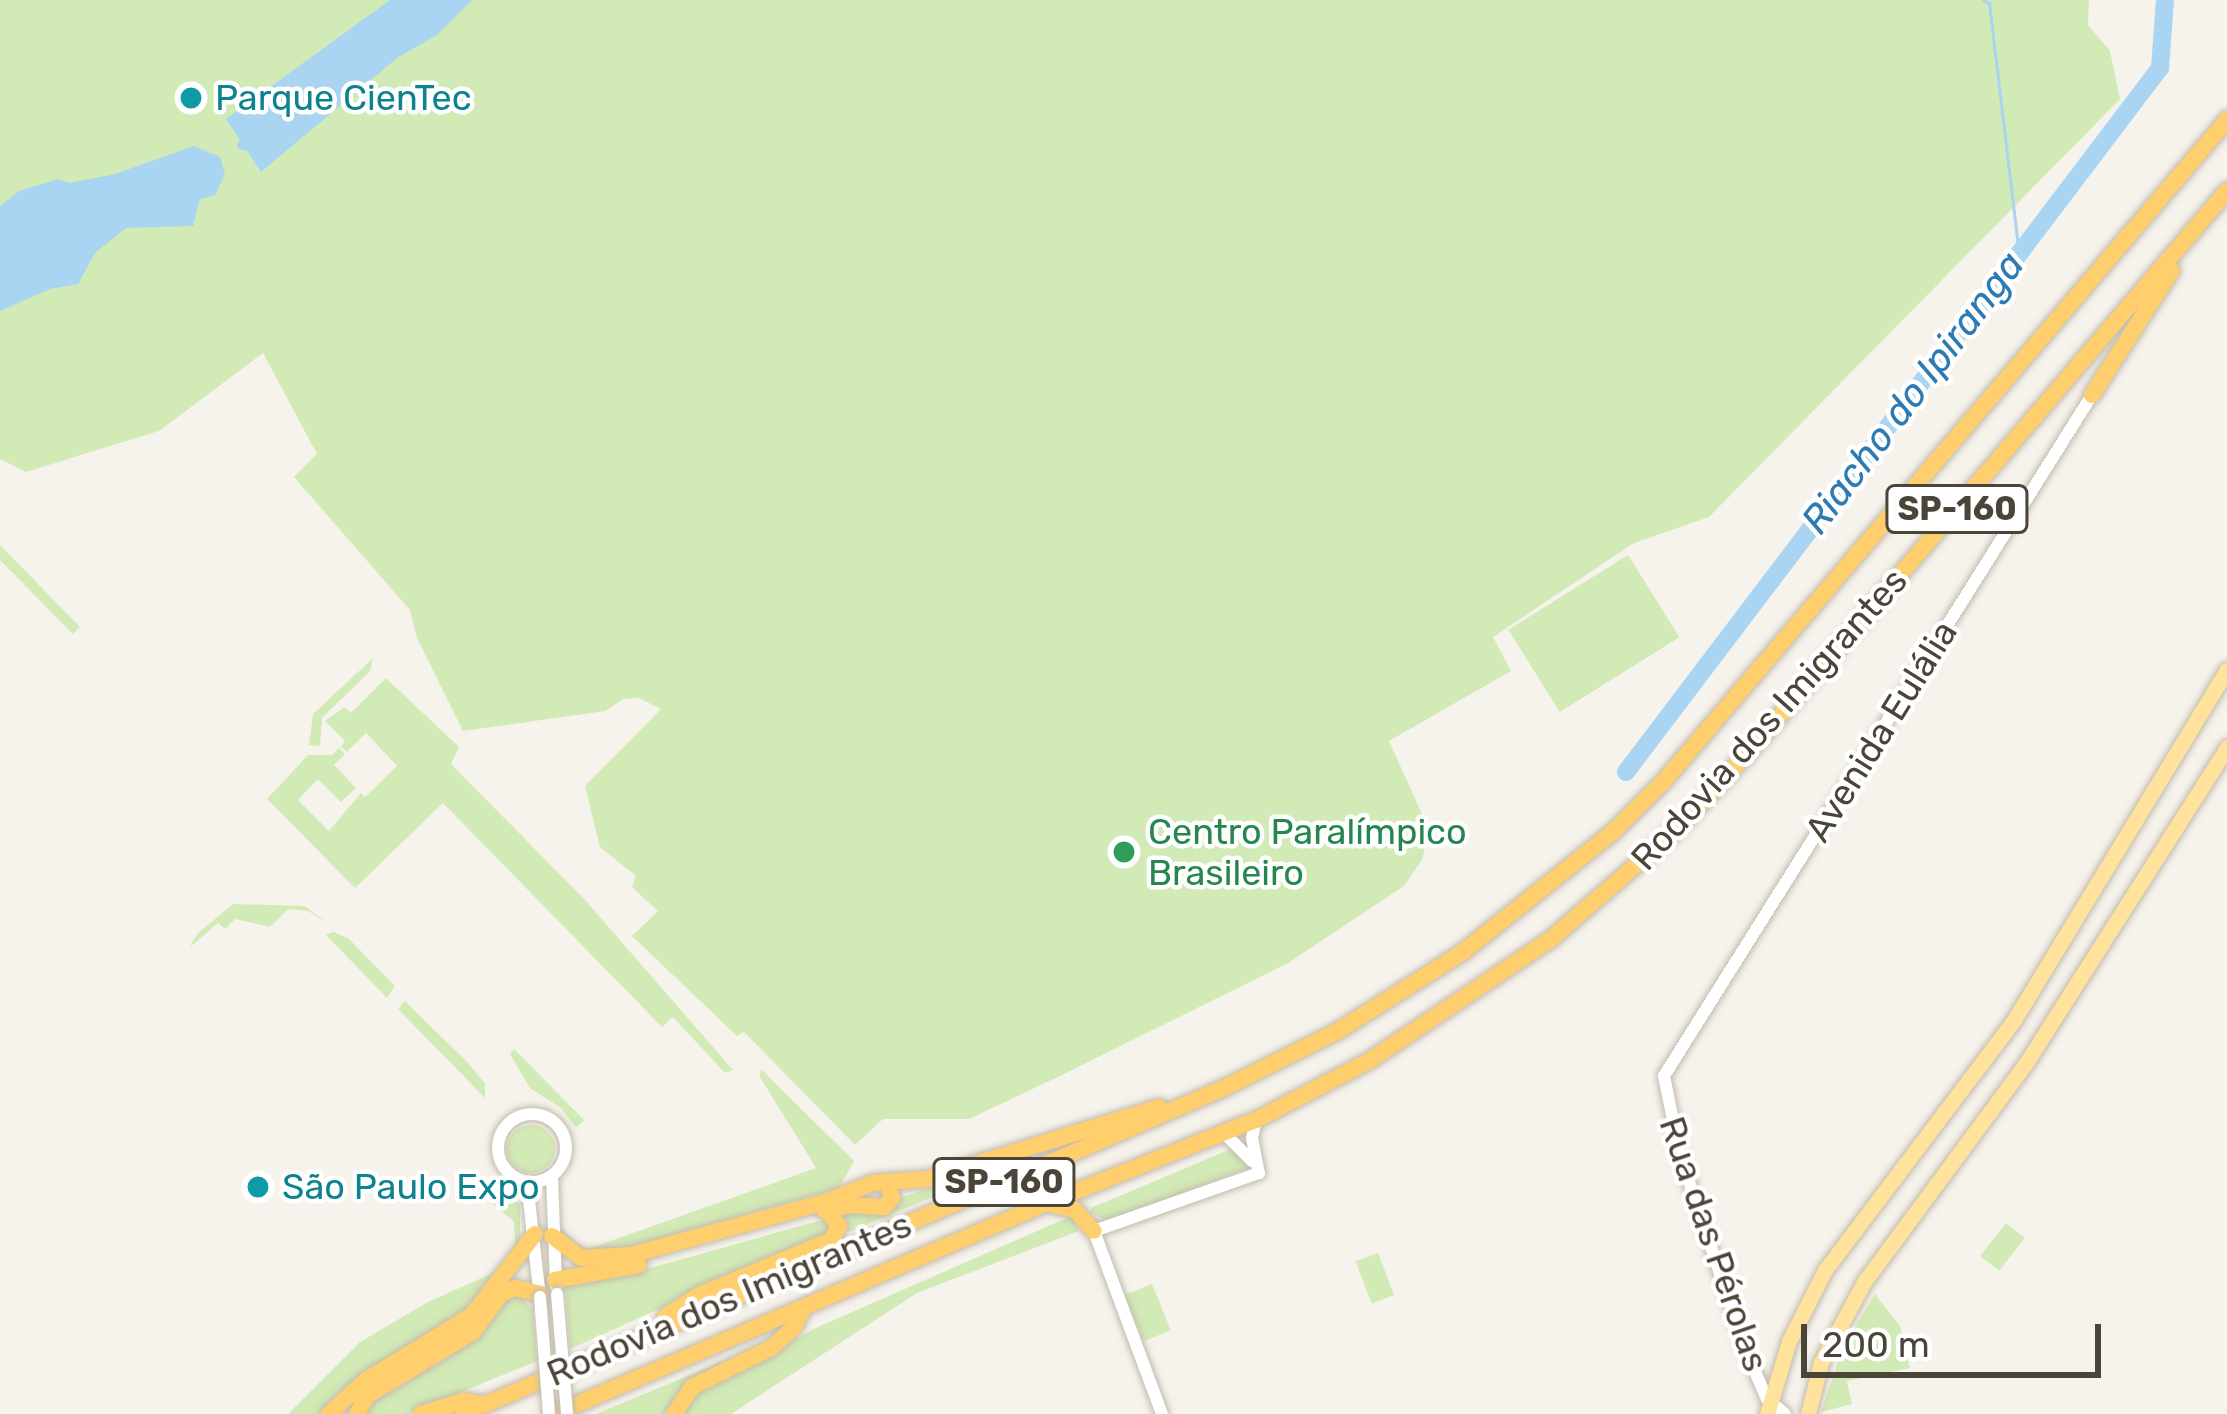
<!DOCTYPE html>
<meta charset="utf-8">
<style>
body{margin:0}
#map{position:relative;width:2227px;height:1414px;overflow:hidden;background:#f6f3ec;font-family:Rubik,sans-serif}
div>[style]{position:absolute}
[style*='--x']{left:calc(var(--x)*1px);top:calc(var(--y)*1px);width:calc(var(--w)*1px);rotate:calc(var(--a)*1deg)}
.green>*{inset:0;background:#d2eab5;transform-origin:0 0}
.round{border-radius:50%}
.water>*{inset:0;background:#a9d4f2}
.stream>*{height:3px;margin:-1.5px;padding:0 1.5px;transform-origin:1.5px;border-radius:1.5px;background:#a9d4f2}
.canal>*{height:10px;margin:-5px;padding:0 5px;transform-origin:5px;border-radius:5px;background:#a9d4f2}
.river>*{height:18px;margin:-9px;padding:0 9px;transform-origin:9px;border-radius:9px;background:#a9d4f2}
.roads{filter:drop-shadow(0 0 3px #c2bbae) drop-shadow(0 0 3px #c2bbae)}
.minor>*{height:12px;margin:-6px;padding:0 6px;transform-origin:6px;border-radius:6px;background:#fff}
.minor>.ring{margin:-6px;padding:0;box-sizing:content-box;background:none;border:12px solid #fff;border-radius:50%}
.major>*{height:15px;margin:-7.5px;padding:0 7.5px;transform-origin:7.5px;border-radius:7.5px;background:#ffe39c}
.highway>*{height:16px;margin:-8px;padding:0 8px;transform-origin:8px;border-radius:8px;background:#ffcf6e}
.bridges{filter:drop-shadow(0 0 3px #c2bbae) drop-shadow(0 0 3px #c2bbae)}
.minor-bridge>*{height:12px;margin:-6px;padding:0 6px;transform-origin:6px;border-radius:6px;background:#fff}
.dots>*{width:33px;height:33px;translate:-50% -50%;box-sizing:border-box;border:6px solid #fff;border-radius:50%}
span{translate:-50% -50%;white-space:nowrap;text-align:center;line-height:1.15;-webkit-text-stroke:9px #fff;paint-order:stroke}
.shield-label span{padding:3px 9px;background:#fff;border:3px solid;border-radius:9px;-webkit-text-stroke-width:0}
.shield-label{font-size:33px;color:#4b4439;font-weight:700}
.culture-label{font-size:36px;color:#0d838f}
.left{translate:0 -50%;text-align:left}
.street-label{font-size:36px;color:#4b4439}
.leisure-label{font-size:36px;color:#27864d}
.water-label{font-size:39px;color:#2e7ab2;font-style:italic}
.scale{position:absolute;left:1801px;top:1324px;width:300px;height:54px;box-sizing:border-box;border:6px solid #4b4439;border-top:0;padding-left:15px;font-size:36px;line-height:42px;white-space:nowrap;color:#4b4439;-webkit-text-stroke:9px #fff;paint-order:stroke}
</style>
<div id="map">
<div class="green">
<div style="clip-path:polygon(0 0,2089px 0,2088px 25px,2110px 51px,2120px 99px,1709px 517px,1634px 543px,1493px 637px,1511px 671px,1389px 741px,1427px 825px,1423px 858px,1404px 886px,1288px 963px,1062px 1075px,969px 1119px,883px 1119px,855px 1145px,744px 1032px,737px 1036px,632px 936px,658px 911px,632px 887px,636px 876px,600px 847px,585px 786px,661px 709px,639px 698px,623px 699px,605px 711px,463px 731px,417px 638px,410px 610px,294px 477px,317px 454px,263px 353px,159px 431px,26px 472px,0 459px)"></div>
<div style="clip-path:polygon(0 545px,80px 627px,73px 634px,0 560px)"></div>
<div style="left:1628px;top:555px;width:97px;height:141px;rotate:58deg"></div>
<div style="clip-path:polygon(372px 659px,371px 670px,322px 718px,320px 746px,309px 745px,313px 714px)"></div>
<div style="clip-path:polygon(386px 678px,459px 747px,451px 764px,585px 900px,733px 1070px,725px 1073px,673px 1017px,662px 1027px,443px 803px,355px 888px,267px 799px,308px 755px,332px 755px,339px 748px,345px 754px,334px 765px,356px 788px,341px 802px,318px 779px,298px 800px,329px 831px,361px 793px,365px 797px,397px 766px,366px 733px,347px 752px,341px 746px,345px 741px,325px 721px,345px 707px,351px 713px)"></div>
<div style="clip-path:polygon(233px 904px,304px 906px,328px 923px,308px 911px,288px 909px,270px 927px,235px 919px,225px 929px,218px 923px,190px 947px,197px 934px)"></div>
<div style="clip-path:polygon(333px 932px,348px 938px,395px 986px,387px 998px,326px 935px)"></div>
<div style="clip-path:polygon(405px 1001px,469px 1064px,485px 1084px,485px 1098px,398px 1009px)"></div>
<div style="clip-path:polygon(514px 1049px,584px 1120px,576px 1128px,561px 1108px,530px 1088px,510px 1054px)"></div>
<div style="clip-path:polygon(761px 1069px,854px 1161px,839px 1188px,616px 1251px,587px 1252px,564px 1238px,560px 1225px,573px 1241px,588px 1249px,816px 1168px,760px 1077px)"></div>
<div class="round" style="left:507px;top:1125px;width:48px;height:48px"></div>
<div style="clip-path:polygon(1233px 1148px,1248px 1168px,1107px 1221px,1091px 1213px,1091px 1208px)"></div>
<div style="clip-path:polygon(1038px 1153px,849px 1232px,848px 1231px,846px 1215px)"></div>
<div style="clip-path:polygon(497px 1188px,505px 1204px,516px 1203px,507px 1201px,506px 1190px,520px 1204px,520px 1244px,470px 1308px,322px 1414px,288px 1414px,360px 1342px,428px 1302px,500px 1270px,515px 1243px,514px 1222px,485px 1197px)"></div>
<div style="clip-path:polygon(1069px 1217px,1073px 1217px,1079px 1231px,917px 1293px,731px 1414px,679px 1414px,700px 1389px,818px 1327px)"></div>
<div style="clip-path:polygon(818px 1221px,827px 1221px,832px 1231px,570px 1349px,565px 1286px,622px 1276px)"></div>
<div style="left:2006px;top:1223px;width:24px;height:42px;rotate:38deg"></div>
<div style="left:1378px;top:1253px;width:45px;height:24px;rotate:69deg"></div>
<div style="left:1152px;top:1284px;width:50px;height:29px;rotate:68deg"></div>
<div style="clip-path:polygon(1875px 1294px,1900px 1326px,1910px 1368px,1847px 1381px,1852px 1404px,1821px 1412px,1843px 1347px)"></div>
<div style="clip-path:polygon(520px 1295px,533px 1310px,537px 1361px,408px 1414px,364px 1414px,366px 1405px,479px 1336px,502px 1301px)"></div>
<div style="clip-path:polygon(757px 1347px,692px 1380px,665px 1414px,596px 1414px)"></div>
</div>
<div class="water">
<div style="clip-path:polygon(390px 0,472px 0,437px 35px,397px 58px,261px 172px,226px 119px)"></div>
<div style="clip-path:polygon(194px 146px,220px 157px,225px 174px,215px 195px,200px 199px,193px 226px,126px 228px,95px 253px,78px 284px,50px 289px,0 311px,0 206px,19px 191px,58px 179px,69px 183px,115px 174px)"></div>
</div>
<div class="stream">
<div style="--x:1983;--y:0;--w:7;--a:27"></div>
<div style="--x:1989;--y:3;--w:252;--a:83.2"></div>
</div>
<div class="canal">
<div style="--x:242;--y:145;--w:7;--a:8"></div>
</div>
<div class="river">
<div style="--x:1626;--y:772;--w:884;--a:-52.82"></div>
<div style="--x:2160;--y:68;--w:68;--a:-85.8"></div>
</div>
<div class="roads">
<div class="minor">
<div class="ring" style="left:498px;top:1114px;width:56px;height:56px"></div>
<div style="--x:1256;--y:1120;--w:18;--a:103"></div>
<div style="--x:1252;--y:1138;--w:36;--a:79"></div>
<div style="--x:1224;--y:1133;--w:40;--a:45"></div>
<div style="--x:552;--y:1176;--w:111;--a:87.9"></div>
<div style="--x:527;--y:1182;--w:116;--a:83.6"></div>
<div style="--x:1162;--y:1414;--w:195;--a:-110.4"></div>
<div style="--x:1094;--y:1231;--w:175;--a:-19.4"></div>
<div style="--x:1785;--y:1414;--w:23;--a:-140"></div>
<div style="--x:1767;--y:1399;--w:52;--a:-113.6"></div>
<div style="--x:1746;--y:1351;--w:207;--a:-108.6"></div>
<div style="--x:1680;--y:1155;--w:81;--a:-101.4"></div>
<div style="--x:1664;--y:1076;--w:804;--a:-57.85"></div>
</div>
<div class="major">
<div style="--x:1767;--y:1414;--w:76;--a:-73.2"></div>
<div style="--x:1789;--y:1341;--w:80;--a:-63.1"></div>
<div style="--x:1825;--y:1270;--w:313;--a:-52.9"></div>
<div style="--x:2014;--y:1020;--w:410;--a:-58.7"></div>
<div style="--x:1808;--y:1414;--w:54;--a:-76"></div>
<div style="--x:1821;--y:1362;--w:91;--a:-61.7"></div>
<div style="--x:1864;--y:1282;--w:272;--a:-53.5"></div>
<div style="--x:2026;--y:1063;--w:375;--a:-57.5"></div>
</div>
<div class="highway">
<div style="--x:2092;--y:395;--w:148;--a:-57.4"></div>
<div style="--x:1047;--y:1203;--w:29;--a:14"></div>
<div style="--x:1075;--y:1210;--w:28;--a:48"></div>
<div style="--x:825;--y:1211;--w:28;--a:-13"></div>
<div style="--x:852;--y:1205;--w:32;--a:4"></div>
<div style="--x:884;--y:1207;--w:12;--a:-48"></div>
<div style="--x:892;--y:1198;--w:17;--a:-107"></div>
<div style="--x:552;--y:1236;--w:36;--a:37"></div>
<div style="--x:581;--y:1258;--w:50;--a:-3.4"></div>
<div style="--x:631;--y:1255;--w:204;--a:-15.3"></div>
<div style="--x:828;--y:1201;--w:48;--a:-21.8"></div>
<div style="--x:873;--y:1183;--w:54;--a:-4.2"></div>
<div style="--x:927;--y:1179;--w:243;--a:-17.2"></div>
<div style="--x:555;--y:1280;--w:85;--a:-10.1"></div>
<div style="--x:665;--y:1317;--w:38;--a:-33"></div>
<div style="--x:697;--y:1296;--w:145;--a:-22.7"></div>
<div style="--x:831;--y:1240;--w:16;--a:-60"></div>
<div style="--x:839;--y:1226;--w:20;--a:-127"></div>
<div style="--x:329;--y:1414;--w:50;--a:-42.6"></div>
<div style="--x:366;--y:1380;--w:123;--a:-31.4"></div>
<div style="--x:471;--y:1316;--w:104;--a:-52"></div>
<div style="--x:357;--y:1414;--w:21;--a:-61"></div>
<div style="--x:367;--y:1396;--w:124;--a:-31.1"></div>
<div style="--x:473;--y:1332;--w:47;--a:-53.6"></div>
<div style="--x:501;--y:1294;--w:15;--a:-23"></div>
<div style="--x:515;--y:1288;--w:26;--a:13"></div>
<div style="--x:421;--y:1414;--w:44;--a:-17.2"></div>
<div style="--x:463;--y:1401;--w:20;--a:9"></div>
<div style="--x:463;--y:1414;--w:828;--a:-23.19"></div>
<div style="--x:1224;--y:1088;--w:127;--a:-26.6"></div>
<div style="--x:1338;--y:1031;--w:148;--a:-32.3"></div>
<div style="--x:1463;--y:952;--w:192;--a:-38.7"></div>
<div style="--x:1613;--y:832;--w:71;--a:-45"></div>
<div style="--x:1663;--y:782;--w:870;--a:-49.57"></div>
<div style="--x:554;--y:1414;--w:536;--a:-23.17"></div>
<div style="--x:1047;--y:1203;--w:225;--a:-21.7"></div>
<div style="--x:1256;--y:1120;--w:127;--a:-27.6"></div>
<div style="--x:1369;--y:1061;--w:219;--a:-33.8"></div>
<div style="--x:1551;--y:939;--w:160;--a:-41"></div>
<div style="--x:1672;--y:834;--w:112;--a:-46.8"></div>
<div style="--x:1749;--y:752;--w:737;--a:-49.57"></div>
<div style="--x:674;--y:1414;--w:32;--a:-56"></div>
<div style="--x:692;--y:1387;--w:88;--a:-26.3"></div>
<div style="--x:771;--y:1348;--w:31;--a:-42"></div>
<div style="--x:794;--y:1327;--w:18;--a:-63"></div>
</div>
</div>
<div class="bridges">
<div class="minor-bridge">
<div style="--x:557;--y:1294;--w:120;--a:85.2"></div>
<div style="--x:540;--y:1297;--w:117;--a:85.6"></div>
</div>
</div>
<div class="dots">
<div style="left:191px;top:98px;background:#0f9aa8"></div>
<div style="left:1124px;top:852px;background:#2e9e5b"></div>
<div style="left:258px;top:1187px;background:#0f9aa8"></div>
</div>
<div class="shield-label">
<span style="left:1957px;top:509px">SP-160</span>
<span style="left:1004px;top:1182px">SP-160</span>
</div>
<div class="culture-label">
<span class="left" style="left:215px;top:98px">Parque CienTec</span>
<span class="left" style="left:282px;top:1187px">São Paulo Expo</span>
</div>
<div class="street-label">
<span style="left:1769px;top:719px;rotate:-48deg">Rodovia dos Imigrantes</span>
<span style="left:1881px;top:731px;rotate:-58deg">Avenida Eulália</span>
<span style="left:1714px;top:1244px;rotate:71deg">Rua das Pérolas</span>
<span style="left:729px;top:1299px;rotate:-23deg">Rodovia dos Imigrantes</span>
</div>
<div class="leisure-label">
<span class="left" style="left:1148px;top:852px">Centro Paralímpico<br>Brasileiro</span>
</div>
<div class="water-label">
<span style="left:1913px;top:393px;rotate:-53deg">Riacho do Ipiranga</span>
</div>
<div class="scale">200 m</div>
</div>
